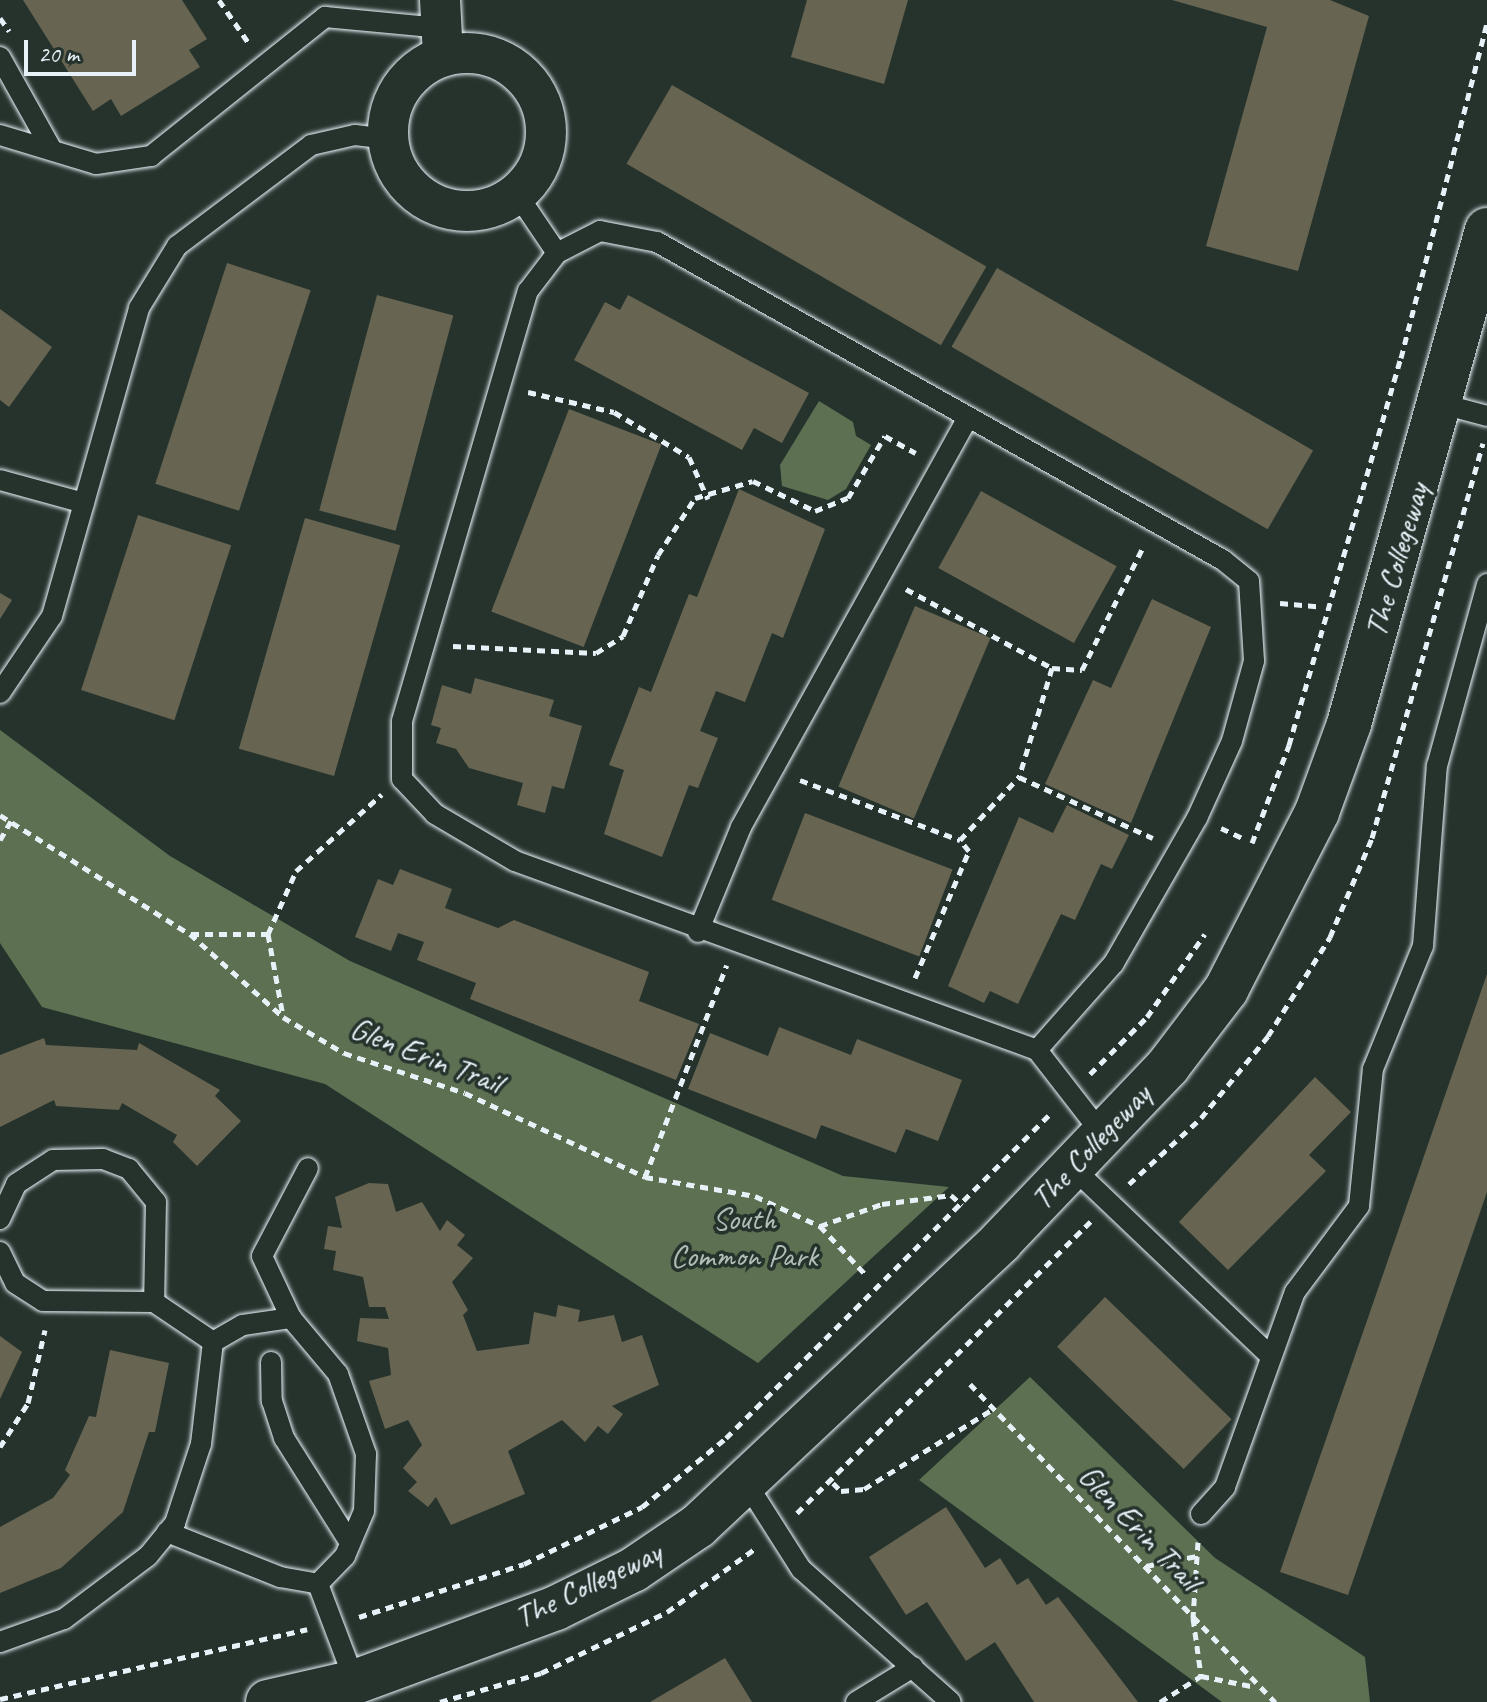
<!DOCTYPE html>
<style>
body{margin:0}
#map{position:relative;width:1487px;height:1702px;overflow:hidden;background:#26332d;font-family:Caveat,sans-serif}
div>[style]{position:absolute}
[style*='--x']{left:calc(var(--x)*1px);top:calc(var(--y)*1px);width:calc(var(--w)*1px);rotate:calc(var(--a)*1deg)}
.green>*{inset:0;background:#5e7052}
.building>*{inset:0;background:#676551;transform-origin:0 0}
.path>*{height:5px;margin-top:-2.5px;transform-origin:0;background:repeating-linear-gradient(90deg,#e8f1f8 0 8px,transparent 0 14px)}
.roads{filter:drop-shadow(0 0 2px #e8f1f8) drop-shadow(0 0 2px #e8f1f8)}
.lane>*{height:20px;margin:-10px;padding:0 10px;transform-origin:10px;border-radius:10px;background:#26332d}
.street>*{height:40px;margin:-20px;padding:0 20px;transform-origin:20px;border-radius:20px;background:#26332d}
.street>.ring{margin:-20px;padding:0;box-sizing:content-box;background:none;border:40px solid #26332d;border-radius:50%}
.secondary>*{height:44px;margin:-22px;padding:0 22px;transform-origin:22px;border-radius:22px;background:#26332d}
span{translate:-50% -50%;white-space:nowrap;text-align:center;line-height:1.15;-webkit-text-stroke:7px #26332d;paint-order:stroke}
.street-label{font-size:32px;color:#e8f1f8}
.park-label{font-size:32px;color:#b1bdb6}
.scale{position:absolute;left:24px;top:40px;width:112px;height:36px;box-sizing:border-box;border:4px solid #e8f1f8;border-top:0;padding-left:10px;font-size:24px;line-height:28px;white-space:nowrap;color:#e8f1f8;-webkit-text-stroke:6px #26332d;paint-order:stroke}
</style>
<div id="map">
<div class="green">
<div style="clip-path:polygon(819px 401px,853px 422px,856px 436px,871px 445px,846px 489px,828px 500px,782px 486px,780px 465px)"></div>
<div style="clip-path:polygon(0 730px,170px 856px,350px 961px,843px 1176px,949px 1187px,758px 1363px,325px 1084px,42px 1007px,0 943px)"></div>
<div style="clip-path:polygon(1030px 1377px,1215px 1558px,1365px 1657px,1370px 1702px,1222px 1702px,919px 1480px)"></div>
</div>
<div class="building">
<div style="clip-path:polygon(23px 0,182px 0,207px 39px,189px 50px,200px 67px,121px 116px,111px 99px,93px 111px)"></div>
<div style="clip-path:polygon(807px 0,908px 0,884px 84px,791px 57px)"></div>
<div style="clip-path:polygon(1172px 0,1330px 0,1369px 16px,1298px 271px,1206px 246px,1267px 27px)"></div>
<div style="left:672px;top:85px;width:363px;height:91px;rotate:30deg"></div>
<div style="left:227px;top:263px;width:88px;height:232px;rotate:18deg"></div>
<div style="left:997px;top:268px;width:365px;height:91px;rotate:30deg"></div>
<div style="left:377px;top:295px;width:79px;height:223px;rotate:15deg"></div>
<div style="clip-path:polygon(628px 295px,809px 393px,782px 443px,754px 428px,742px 450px,574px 360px,605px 302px,620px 310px)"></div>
<div style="clip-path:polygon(0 309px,52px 347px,9px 407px,0 400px)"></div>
<div style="left:569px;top:409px;width:99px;height:217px;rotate:21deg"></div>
<div style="clip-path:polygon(739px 489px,825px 529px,783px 638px,772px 633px,745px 702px,716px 691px,700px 731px,718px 738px,698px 788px,689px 785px,662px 857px,604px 834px,624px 770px,609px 765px,639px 687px,651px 692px,689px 594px,697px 597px)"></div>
<div style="left:981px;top:491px;width:155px;height:88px;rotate:29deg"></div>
<div style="left:138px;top:515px;width:98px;height:184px;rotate:18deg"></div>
<div style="left:305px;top:518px;width:99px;height:240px;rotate:16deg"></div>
<div style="clip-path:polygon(0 593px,12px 600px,0 619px)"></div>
<div style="clip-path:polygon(1152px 599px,1211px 627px,1131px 823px,1045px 784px,1093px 680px,1111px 688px)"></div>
<div style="left:915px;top:606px;width:82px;height:196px;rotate:23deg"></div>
<div style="clip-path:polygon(475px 678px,554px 700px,549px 716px,582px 726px,564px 789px,552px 786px,545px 813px,517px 805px,523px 783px,469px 768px,456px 749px,436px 743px,441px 728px,431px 725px,442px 685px,471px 694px)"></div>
<div style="clip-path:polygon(1067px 805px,1129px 835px,1112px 869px,1101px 864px,1075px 920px,1061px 914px,1018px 1004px,990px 991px,984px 1003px,948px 986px,1019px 817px,1053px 833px)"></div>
<div style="left:805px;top:813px;width:158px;height:93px;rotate:21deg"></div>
<div style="clip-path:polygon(400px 869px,452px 889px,445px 908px,498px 928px,514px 920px,649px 972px,639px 1001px,699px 1024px,676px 1080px,470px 999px,476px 983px,417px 960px,424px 942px,398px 933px,391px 951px,355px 937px,378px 879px,393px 885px)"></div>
<div style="clip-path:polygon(1487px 974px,1487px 1192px,1348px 1595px,1280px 1572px)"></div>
<div style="clip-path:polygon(779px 1027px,851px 1055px,857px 1039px,962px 1080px,938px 1141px,906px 1129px,896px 1153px,821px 1125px,816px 1139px,688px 1089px,710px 1033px,768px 1056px)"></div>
<div style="clip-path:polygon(44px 1038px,46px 1045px,137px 1050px,139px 1043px,220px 1090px,215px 1096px,241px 1121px,197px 1166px,173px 1142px,177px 1135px,122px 1103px,119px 1110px,56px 1106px,54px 1100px,0 1127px,0 1055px)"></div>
<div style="clip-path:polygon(1315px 1077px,1351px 1112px,1309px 1155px,1326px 1171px,1228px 1270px,1179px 1222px)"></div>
<div style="clip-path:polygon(369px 1183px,388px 1184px,396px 1212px,422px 1202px,440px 1231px,447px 1220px,465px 1235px,457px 1245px,473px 1258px,452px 1282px,468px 1310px,463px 1315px,477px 1351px,529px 1344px,534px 1312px,556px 1317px,558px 1305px,580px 1310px,578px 1322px,614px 1315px,622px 1342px,642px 1335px,659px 1385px,612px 1406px,623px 1414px,608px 1434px,598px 1426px,585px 1442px,562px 1420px,508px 1451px,525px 1494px,451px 1525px,436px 1497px,428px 1507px,408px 1491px,417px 1482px,403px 1468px,422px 1445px,408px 1420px,385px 1429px,369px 1381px,391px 1375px,388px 1348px,357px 1341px,360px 1318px,389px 1319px,385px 1307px,369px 1307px,363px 1277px,333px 1270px,336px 1251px,324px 1249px,328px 1226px,342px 1228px,335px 1197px)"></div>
<div style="left:1105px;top:1297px;width:176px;height:69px;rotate:44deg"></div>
<div style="clip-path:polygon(0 1336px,22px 1352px,0 1399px)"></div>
<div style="clip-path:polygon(110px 1350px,169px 1363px,155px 1432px,149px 1432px,123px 1512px,61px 1568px,0 1593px,0 1527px,53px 1498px,70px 1475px,65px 1470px,89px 1416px,96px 1417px)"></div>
<div style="clip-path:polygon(946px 1507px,985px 1568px,1000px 1558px,1017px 1585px,1028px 1578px,1046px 1605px,1058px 1597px,1138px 1702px,1034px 1702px,995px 1642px,966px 1661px,927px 1602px,906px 1615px,869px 1557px)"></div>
<div style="clip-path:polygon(725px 1658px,752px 1702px,650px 1702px)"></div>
</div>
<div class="path">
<div style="--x:219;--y:0;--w:51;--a:55.4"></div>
<div style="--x:0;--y:18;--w:16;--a:55"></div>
<div style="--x:528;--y:392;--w:88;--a:13.1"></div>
<div style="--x:614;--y:412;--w:87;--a:31"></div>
<div style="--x:689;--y:457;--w:46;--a:65.7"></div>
<div style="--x:906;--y:589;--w:166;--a:28.4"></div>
<div style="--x:1052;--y:668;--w:114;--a:106.8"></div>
<div style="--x:1019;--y:777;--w:147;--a:24.5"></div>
<div style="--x:1280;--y:603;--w:37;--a:5"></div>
<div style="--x:453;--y:646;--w:143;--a:2.8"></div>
<div style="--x:596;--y:653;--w:32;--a:-32"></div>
<div style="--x:623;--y:636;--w:88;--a:-66.6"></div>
<div style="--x:658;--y:555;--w:68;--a:-57"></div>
<div style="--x:695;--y:498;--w:60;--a:-16.3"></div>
<div style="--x:753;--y:481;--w:69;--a:25.8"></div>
<div style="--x:815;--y:511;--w:35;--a:-22"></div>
<div style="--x:848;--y:498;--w:72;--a:-59.2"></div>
<div style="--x:885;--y:436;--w:35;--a:29"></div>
<div style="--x:1052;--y:668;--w:30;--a:4"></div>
<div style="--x:1082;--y:670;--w:137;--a:-63.6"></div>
<div style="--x:800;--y:780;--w:171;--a:20.6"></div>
<div style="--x:0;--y:815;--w:224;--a:32.1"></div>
<div style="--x:190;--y:934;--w:125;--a:41.7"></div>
<div style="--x:283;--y:1017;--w:71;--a:30.5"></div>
<div style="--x:344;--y:1053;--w:127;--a:18.3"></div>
<div style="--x:465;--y:1093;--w:199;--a:25"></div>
<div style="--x:645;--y:1177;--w:112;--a:9.8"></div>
<div style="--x:755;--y:1196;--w:72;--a:24.8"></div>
<div style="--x:820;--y:1226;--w:66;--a:46.8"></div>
<div style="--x:1221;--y:828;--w:23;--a:25"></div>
<div style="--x:0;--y:840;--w:22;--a:-60"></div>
<div style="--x:1252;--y:843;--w:105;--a:-69.3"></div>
<div style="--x:1289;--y:745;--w:403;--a:-73.9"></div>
<div style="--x:1401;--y:358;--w:347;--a:-75.6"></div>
<div style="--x:191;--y:934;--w:77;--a:0"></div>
<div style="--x:268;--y:934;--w:69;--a:-66"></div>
<div style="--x:296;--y:871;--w:115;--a:-41.8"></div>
<div style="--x:268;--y:934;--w:83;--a:79.6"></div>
<div style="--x:915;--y:978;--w:138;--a:-67"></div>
<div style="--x:969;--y:851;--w:14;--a:-129"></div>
<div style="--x:960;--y:840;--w:86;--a:-46.9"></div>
<div style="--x:1090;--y:1074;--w:81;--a:-45"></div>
<div style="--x:1147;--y:1017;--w:101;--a:-55.1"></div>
<div style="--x:645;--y:1177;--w:227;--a:-68.9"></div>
<div style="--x:1129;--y:1184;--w:98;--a:-42.5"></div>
<div style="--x:1201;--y:1118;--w:106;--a:-50.7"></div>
<div style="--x:1268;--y:1036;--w:117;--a:-57.9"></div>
<div style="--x:1330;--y:937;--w:108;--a:-67"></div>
<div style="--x:1372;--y:838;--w:410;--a:-74.3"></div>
<div style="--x:820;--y:1226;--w:66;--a:-19.5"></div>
<div style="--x:882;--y:1204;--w:70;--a:-7.4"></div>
<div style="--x:951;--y:1195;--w:15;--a:42"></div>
<div style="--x:970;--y:1384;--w:441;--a:46.2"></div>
<div style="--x:0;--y:1447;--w:52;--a:-57.5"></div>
<div style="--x:28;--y:1403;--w:75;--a:-76.9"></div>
<div style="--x:833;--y:1483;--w:11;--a:45"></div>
<div style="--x:841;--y:1491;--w:23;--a:-5"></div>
<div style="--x:864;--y:1489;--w:152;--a:-31.8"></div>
<div style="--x:797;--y:1513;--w:414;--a:-44.8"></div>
<div style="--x:1198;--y:1542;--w:76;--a:93.8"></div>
<div style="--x:1193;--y:1618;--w:59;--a:82.1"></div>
<div style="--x:1146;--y:1566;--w:52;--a:-11.1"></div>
<div style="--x:359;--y:1617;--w:173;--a:-17.8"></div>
<div style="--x:524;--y:1564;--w:131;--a:-25.8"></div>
<div style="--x:642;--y:1507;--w:109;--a:-39.4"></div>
<div style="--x:726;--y:1438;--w:461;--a:-45"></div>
<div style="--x:0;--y:1699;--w:315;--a:-12.8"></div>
<div style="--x:440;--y:1702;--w:105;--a:-16"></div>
<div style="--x:541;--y:1673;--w:140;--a:-25.8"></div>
<div style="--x:667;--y:1612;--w:110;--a:-35.7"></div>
<div style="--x:1160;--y:1702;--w:49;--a:-32.4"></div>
<div style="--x:1201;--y:1676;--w:51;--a:11.3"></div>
</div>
<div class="roads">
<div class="lane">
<div style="--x:0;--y:57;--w:107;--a:60.8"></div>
<div style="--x:0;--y:135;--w:100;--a:16.8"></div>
<div style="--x:96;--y:164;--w:56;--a:-8.3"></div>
<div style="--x:151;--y:156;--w:223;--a:-38.6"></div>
<div style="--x:325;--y:17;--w:118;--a:5.4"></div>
<div style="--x:517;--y:194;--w:71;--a:55.9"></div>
<div style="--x:600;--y:231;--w:58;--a:10.9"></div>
<div style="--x:657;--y:242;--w:649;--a:29.33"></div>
<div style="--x:1223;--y:560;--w:33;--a:39"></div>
<div style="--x:1249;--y:581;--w:80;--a:86.4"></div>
<div style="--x:1254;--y:661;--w:83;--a:105.4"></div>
<div style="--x:1232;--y:741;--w:85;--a:114.4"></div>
<div style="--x:1197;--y:818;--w:167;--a:119.8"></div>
<div style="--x:1114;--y:963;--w:116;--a:131.5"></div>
<div style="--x:1037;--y:1050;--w:555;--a:-160.1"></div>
<div style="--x:515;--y:861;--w:93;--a:-149.6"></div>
<div style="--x:435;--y:814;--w:48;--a:-133.3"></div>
<div style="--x:402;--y:779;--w:58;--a:-90"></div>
<div style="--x:402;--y:721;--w:448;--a:-73.7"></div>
<div style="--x:528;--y:291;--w:48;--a:-52.7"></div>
<div style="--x:557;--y:253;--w:48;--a:-27.1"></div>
<div style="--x:1442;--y:404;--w:47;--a:14.9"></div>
<div style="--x:0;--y:480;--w:87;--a:15.3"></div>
<div style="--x:0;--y:693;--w:93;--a:-56"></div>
<div style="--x:52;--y:616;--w:320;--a:-74.2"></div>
<div style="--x:139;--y:308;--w:73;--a:-58.5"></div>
<div style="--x:177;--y:246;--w:168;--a:-37"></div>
<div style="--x:311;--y:145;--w:45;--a:-12.8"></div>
<div style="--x:355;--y:135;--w:32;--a:7"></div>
<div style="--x:698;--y:932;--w:113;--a:-67.7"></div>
<div style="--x:741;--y:827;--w:466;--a:-61"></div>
<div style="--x:1037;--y:1050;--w:108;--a:52.2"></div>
<div style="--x:1074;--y:1169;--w:268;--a:43.6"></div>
<div style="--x:0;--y:1219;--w:38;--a:-65"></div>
<div style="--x:16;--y:1184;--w:44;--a:-33"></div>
<div style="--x:53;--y:1160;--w:50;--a:-1.1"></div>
<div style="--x:103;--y:1159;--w:28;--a:21"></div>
<div style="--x:129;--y:1169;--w:43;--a:50.7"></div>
<div style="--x:156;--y:1202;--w:100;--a:91.1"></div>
<div style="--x:0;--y:1252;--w:34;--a:64"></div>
<div style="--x:15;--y:1283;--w:33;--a:33"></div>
<div style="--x:43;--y:1301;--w:111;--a:0.5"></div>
<div style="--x:154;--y:1302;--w:71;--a:34.1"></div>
<div style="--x:291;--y:1318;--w:68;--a:-115.1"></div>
<div style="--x:262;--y:1256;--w:99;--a:-62.4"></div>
<div style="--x:271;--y:1362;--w:39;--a:89"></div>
<div style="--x:272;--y:1401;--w:39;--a:72"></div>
<div style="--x:284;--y:1438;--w:124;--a:57.8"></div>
<div style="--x:747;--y:1484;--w:101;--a:57.6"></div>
<div style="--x:801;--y:1569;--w:200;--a:41.6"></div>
<div style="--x:1201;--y:1514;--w:36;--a:-48"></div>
<div style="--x:1225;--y:1487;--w:207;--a:-70.3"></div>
<div style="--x:1295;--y:1292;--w:107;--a:-53.3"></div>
<div style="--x:1359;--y:1206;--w:138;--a:-84.2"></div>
<div style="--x:1373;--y:1069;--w:133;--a:-67.9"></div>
<div style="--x:1423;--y:946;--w:181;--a:-85.6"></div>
<div style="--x:1437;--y:766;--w:189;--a:-74.6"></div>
<div style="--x:167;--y:1532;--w:122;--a:21.7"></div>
<div style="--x:280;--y:1577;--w:39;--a:10"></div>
<div style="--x:0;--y:1642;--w:68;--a:-19.8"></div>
<div style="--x:64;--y:1619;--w:105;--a:-36.9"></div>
<div style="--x:148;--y:1556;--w:43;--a:-50.7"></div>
<div style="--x:175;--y:1523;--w:83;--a:-71.8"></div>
<div style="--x:201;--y:1444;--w:103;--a:-83.3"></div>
<div style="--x:213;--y:1342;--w:34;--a:-30"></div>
<div style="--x:243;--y:1325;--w:49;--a:-8.3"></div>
<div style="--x:291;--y:1318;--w:73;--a:50"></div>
<div style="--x:338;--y:1374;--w:85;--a:70.7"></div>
<div style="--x:366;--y:1454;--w:57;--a:92"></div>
<div style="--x:364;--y:1511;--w:49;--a:112.9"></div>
<div style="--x:345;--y:1556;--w:39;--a:134"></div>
<div style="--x:318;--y:1584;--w:105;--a:69.3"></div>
<div style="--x:856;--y:1702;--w:67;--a:-31.6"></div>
</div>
<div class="street">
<div style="--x:440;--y:0;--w:55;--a:86.9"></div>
<div class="ring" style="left:388px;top:53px;width:118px;height:118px"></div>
</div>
<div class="secondary">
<div style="--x:268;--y:1702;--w:89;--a:-12.9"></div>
<div style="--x:355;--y:1682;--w:214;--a:-20.2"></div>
<div style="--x:556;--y:1608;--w:86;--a:-26.3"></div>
<div style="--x:633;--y:1570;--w:78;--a:-34.1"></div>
<div style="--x:698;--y:1526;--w:416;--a:-43.2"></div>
<div style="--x:1001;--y:1241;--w:242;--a:-46.3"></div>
<div style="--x:1168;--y:1066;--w:96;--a:-52.7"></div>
<div style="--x:1226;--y:990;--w:200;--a:-62.9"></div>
<div style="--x:1317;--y:812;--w:94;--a:-70"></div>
<div style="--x:1349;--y:724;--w:513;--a:-74.39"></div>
</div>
</div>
<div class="street-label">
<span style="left:1397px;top:560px;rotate:-74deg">The Collegeway</span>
<span style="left:426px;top:1056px;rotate:21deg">Glen Erin Trail</span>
<span style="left:1091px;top:1147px;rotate:-47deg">The Collegeway</span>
<span style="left:1139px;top:1528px;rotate:46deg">Glen Erin Trail</span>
<span style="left:588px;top:1585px;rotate:-26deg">The Collegeway</span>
</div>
<div class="park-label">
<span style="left:744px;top:1238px">South<br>Common Park</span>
</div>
<div class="scale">20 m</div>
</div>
